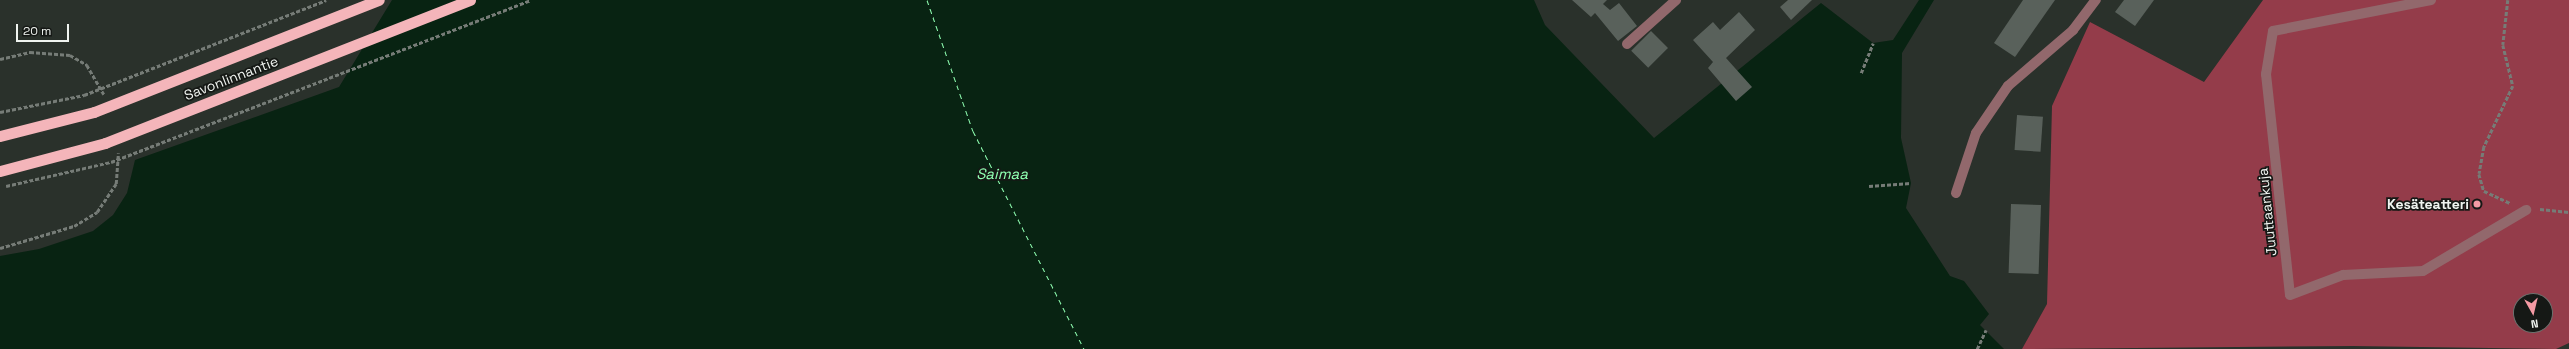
<!DOCTYPE html>
<meta charset="utf-8">
<style>
body{margin:0}
#map{position:relative;width:2569px;height:349px;overflow:hidden;background:#2a312b;font-family:"Space Grotesk",sans-serif}
div>[style]{position:absolute}
[style*='--x']{left:calc(var(--x)*1px);top:calc(var(--y)*1px);width:calc(var(--w)*1px);rotate:calc(var(--a)*1deg)}
.forest>*{inset:0;background:#943c4a}
.water>*{inset:0;background:#082312}
.ferry>*{height:1px;margin-top:-0.5px;transform-origin:0;background:repeating-linear-gradient(90deg,#8fffb1 0 5px,transparent 0 9px)}
.building>*{inset:0;background:#59615b;transform-origin:0 0}
.path>*{height:2.5px;margin-top:-1.25px;transform-origin:0;background:repeating-linear-gradient(90deg,#767c77 0 4px,transparent 0 6px)}
.service>*{height:10px;margin:-5px;padding:0 5px;transform-origin:5px;border-radius:5px;background:#92686c}
.minor>*{height:10px;margin:-5px;padding:0 5px;transform-origin:5px;border-radius:5px;background:#92686c}
.trunk>*{height:11px;margin:-5.5px;padding:0 5.5px;transform-origin:5.5px;border-radius:5.5px;background:#f4b5ba}
.path-bridge>*{height:2.5px;margin-top:-1.25px;transform-origin:0;background:repeating-linear-gradient(90deg,#767c77 0 4px,transparent 0 6px)}
.trunk-bridge>*{height:11px;margin:-5.5px;padding:0 5.5px;transform-origin:5.5px;border-radius:5.5px;background:#f4b5ba}
.dots>*{width:11px;height:11px;translate:-50% -50%;box-sizing:border-box;border:2px solid #151815;border-radius:50%}
span{translate:-50% -50%;white-space:nowrap;text-align:center;line-height:1.15;-webkit-text-stroke:3.5px #151815;paint-order:stroke}
.street-label{font-size:14px;color:#f0f4f0}
.poi-label{font-size:14px;color:#f0f4f0;font-weight:700}
.right{translate:-100% -50%;text-align:right}
.water-label{font-size:15px;color:#8fffb1;font-style:italic}
.north{position:absolute;left:2513px;top:293px;width:40px;height:40px;box-sizing:border-box;background:#151815;border:1px solid #6d706d;border-radius:50%;rotate:172deg;font-size:11px;font-weight:700;line-height:16px;text-align:center;color:#f0f4f0}
.north::after{content:'';display:block;margin:auto;width:14px;height:18px;background:#f49aa4;clip-path:polygon(50% 0,100% 100%,50% 72%,0 100%)}
.scale{position:absolute;left:16px;top:24px;width:53px;height:18px;box-sizing:border-box;border:2px solid #f0f4f0;border-top:0;padding-left:5px;font-size:12px;line-height:14px;white-space:nowrap;color:#f0f4f0;-webkit-text-stroke:3px #151815;paint-order:stroke}
</style>
<div id="map">
<div class="forest">
<div style="clip-path:polygon(evenodd,2263px 0,2569px 0,2569px 343px,2556px 349px,2353px 346px,2022px 349px,2047px 304px,2052px 106px,2090px 22px,2204px 82px,2263px 0,2521px 301px,2545px 301px,2545px 325px,2521px 325px,2521px 301px)"></div>
</div>
<div class="water">
<div style="clip-path:polygon(392px 0,1534px 0,1545px 25px,1654px 138px,1821px 3px,1873px 43px,1893px 40px,1919px 0,1934px 0,1902px 53px,1901px 138px,1911px 183px,1906px 208px,1950px 276px,1964px 281px,1989px 314px,1980px 325px,2004px 349px,0 349px,0 256px,39px 249px,93px 231px,113px 215px,127px 193px,135px 160px,339px 87px)"></div>
</div>
<div class="ferry">
<div style="--x:927;--y:0;--w:139;--a:70.7"></div>
<div style="--x:973;--y:131;--w:245;--a:63"></div>
</div>
<div class="building">
<div style="clip-path:polygon(1572px 0,1607px 0,1603px 4px,1610px 10px,1619px 3px,1637px 26px,1618px 41px,1595px 13px,1591px 17px)"></div>
<div style="clip-path:polygon(1788px 0,1812px 0,1791px 20px,1780px 7px)"></div>
<div style="clip-path:polygon(2023px 0,2055px 0,2015px 57px,1994px 43px)"></div>
<div style="clip-path:polygon(2124px 0,2154px 0,2135px 26px,2115px 12px)"></div>
<div style="clip-path:polygon(1739px 12px,1755px 30px,1726px 58px,1752px 87px,1736px 101px,1708px 68px,1713px 62px,1693px 40px,1713px 22px,1720px 30px)"></div>
<div style="left:1651px;top:31px;width:24px;height:28px;rotate:45deg"></div>
<div style="left:2017px;top:115px;width:26px;height:35px;rotate:4deg"></div>
<div style="left:2011px;top:204px;width:30px;height:69px;rotate:2deg"></div>
</div>
<div class="path">
<div style="--x:2508;--y:0;--w:45;--a:96.3"></div>
<div style="--x:2503;--y:45;--w:42;--a:76.3"></div>
<div style="--x:2513;--y:86;--w:68;--a:115.4"></div>
<div style="--x:2484;--y:147;--w:27;--a:100"></div>
<div style="--x:2479;--y:174;--w:18;--a:74"></div>
<div style="--x:2484;--y:191;--w:29;--a:25"></div>
<div style="--x:0;--y:59;--w:31;--a:-13"></div>
<div style="--x:30;--y:52;--w:40;--a:4.3"></div>
<div style="--x:70;--y:55;--w:20;--a:30"></div>
<div style="--x:87;--y:65;--w:34;--a:60"></div>
<div style="--x:1861;--y:73;--w:32;--a:-68"></div>
<div style="--x:0;--y:112;--w:86;--a:-11.4"></div>
<div style="--x:6;--y:186;--w:108;--a:-12.9"></div>
<div style="--x:1869;--y:186;--w:42;--a:-4.1"></div>
<div style="--x:2540;--y:209;--w:29;--a:6"></div>
<div style="--x:0;--y:248;--w:77;--a:-16.6"></div>
<div style="--x:74;--y:226;--w:27;--a:-31"></div>
<div style="--x:97;--y:212;--w:34;--a:-56"></div>
<div style="--x:116;--y:184;--w:31;--a:-86"></div>
<div style="--x:1977;--y:349;--w:21;--a:-65"></div>
</div>
<div class="service">
<div style="--x:2431;--y:0;--w:161;--a:168.9"></div>
<div style="--x:2273;--y:31;--w:44;--a:99.2"></div>
<div style="--x:2266;--y:74;--w:222;--a:83.8"></div>
<div style="--x:2290;--y:295;--w:57;--a:-20.7"></div>
<div style="--x:2343;--y:275;--w:80;--a:-2.9"></div>
<div style="--x:2423;--y:271;--w:120;--a:-30.6"></div>
</div>
<div class="minor">
<div style="--x:1627;--y:44;--w:66;--a:-41.9"></div>
<div style="--x:1956;--y:193;--w:63;--a:-71.6"></div>
<div style="--x:1976;--y:133;--w:57;--a:-55.8"></div>
<div style="--x:2008;--y:86;--w:86;--a:-40.7"></div>
<div style="--x:2073;--y:30;--w:38;--a:-53"></div>
</div>
<div class="trunk">
<div style="--x:0;--y:136;--w:97;--a:-14.3"></div>
<div style="--x:0;--y:171;--w:109;--a:-14.9"></div>
</div>
<div class="path-bridge">
<div style="--x:84;--y:95;--w:260;--a:-21.4"></div>
<div style="--x:111;--y:162;--w:449;--a:-21.1"></div>
</div>
<div class="trunk-bridge">
<div style="--x:94;--y:112;--w:306;--a:-21.5"></div>
<div style="--x:105;--y:143;--w:392;--a:-21.4"></div>
</div>
<div class="dots">
<div style="left:2477px;top:204px;background:#f49aa4"></div>
</div>
<div class="street-label">
<span style="left:231px;top:78px;rotate:-21deg">Savonlinnantie</span>
<span style="left:2267px;top:212px;rotate:-96deg">Juuttaankuja</span>
</div>
<div class="poi-label">
<span class="right" style="left:2469px;top:204px">Kesäteatteri</span>
</div>
<div class="water-label">
<span style="left:1002px;top:174px">Saimaa</span>
</div>
<div class="north">N</div>
<div class="scale">20 m</div>
</div>
